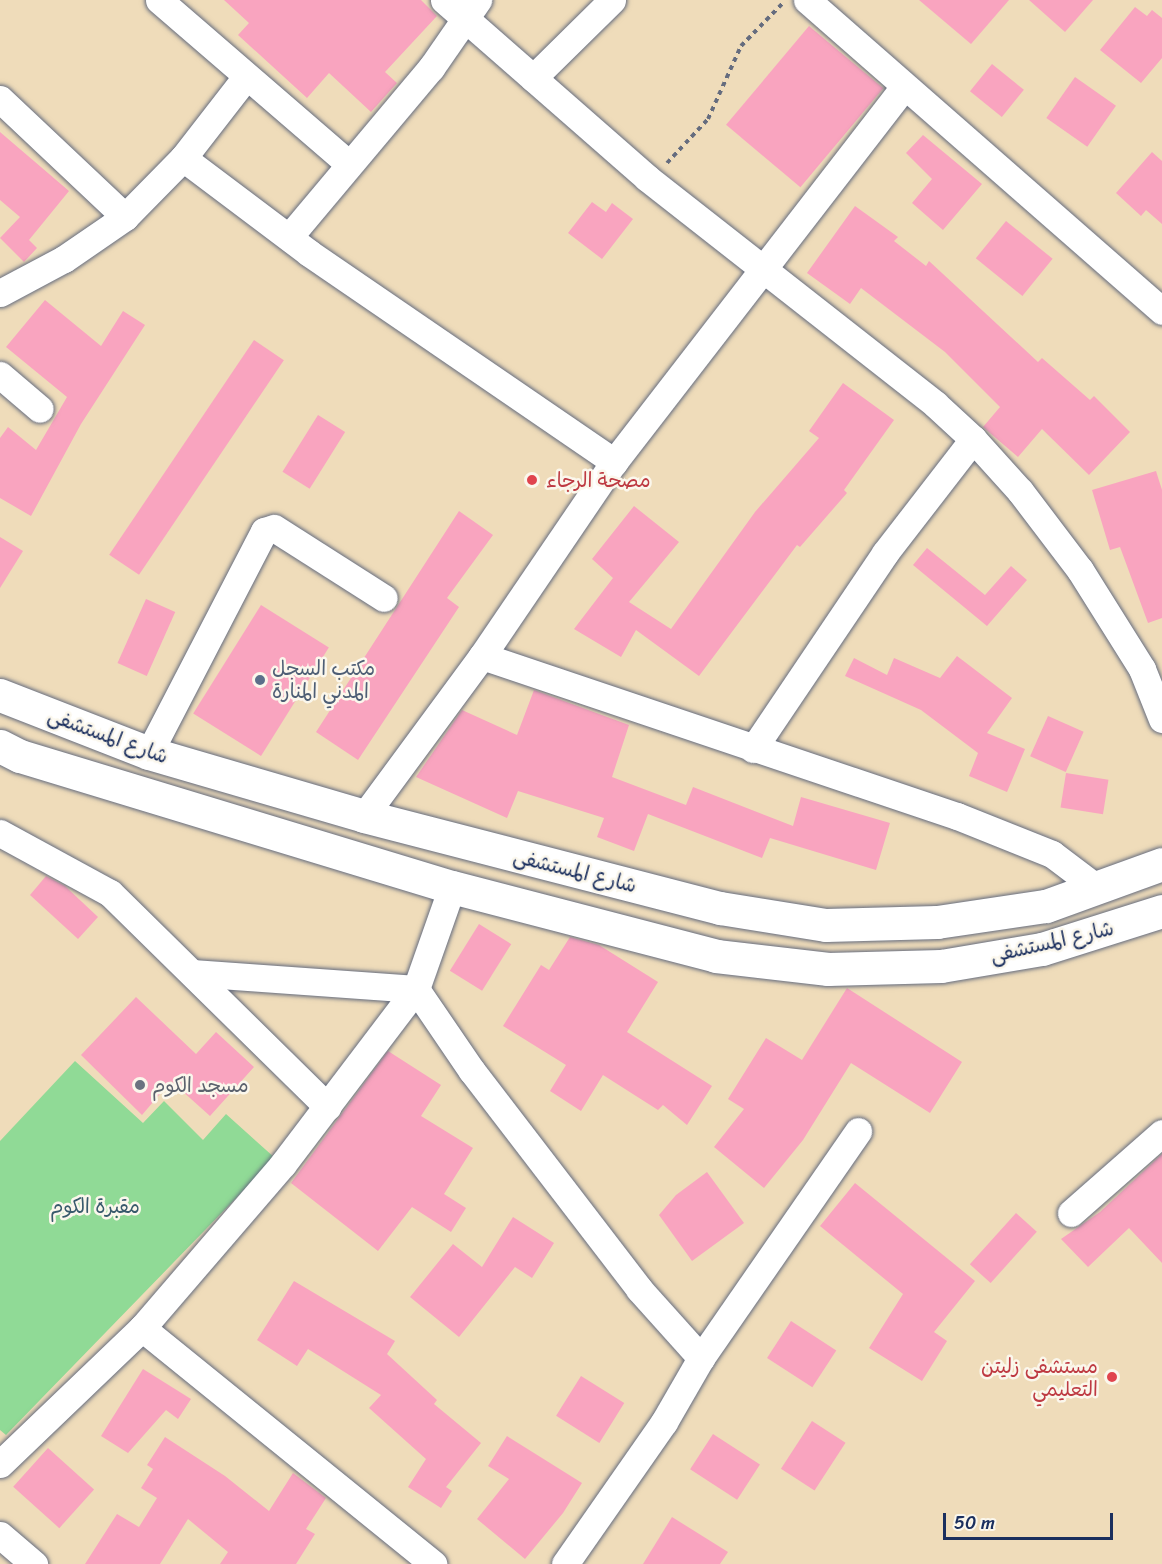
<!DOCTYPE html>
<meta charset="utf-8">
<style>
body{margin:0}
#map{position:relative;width:1162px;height:1564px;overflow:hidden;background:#efdcba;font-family:Sriracha,"Playpen Sans Arabic",sans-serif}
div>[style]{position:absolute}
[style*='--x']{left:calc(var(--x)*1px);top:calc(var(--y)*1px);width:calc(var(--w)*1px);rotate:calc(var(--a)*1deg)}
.green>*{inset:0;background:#90da96}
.building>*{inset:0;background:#f9a4bf;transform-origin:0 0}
.path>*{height:4px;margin-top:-2px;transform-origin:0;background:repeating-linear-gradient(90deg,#656c7e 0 4.5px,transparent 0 9px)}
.roads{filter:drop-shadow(0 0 2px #656c7e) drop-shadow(0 0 2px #656c7e)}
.minor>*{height:27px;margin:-13.5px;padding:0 13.5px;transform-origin:13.5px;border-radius:13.5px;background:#fff}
.major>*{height:33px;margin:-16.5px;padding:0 16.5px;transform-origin:16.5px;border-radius:16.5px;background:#fff}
.dots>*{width:16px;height:16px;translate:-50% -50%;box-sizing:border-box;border:3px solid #fbf7ec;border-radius:50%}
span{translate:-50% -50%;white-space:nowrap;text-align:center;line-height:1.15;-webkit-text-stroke:5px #fbf7ec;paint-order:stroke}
.health-label{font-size:20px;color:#be3a42}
.left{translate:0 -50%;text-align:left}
.right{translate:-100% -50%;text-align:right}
.service-label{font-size:20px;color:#4e5e75}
.street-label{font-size:20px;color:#1b2f5e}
.worship-label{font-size:20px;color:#5b616d}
.park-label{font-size:20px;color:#385a6c}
.scale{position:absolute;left:943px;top:1513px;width:170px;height:27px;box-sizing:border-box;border:3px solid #1b2f5e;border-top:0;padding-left:8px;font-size:18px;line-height:21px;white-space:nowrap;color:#1b2f5e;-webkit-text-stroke:4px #fbf7ec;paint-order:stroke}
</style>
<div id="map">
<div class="green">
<div style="clip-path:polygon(75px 1061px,143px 1123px,164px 1101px,203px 1140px,226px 1114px,275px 1158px,6px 1435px,0 1430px,0 1141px)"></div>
</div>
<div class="building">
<div style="clip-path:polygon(224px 0,421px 0,437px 16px,385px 72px,397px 83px,371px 112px,329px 73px,307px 98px,238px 35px,249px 23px)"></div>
<div style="clip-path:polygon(919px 0,1009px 0,971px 44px)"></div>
<div style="clip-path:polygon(1029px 0,1093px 0,1065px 32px)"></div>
<div style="clip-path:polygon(1135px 7px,1147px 16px,1152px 10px,1162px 18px,1162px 58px,1141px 83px,1100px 50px)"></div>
<div style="left:809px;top:26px;width:97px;height:129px;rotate:40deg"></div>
<div style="left:992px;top:64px;width:41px;height:35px;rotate:39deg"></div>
<div style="left:1075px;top:77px;width:50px;height:50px;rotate:35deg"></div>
<div style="clip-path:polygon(0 132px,69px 191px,29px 240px,37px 248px,24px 262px,0 238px,20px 217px,0 200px)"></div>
<div style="clip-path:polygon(923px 135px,982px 184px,943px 230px,912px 203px,932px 179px,906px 153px)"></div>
<div style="clip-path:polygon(1152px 152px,1162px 161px,1162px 224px,1146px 210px,1141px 216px,1116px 193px)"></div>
<div style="clip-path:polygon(592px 202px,606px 212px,612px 203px,633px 219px,602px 259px,568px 233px)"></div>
<div style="clip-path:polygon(855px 206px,898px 237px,894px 241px,926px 266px,929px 261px,1038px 362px,1042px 358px,1090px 400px,1094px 396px,1130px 432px,1089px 475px,1042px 429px,1018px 457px,983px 427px,1000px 407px,945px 352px,861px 288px,850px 304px,807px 273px)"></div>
<div style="left:1006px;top:221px;width:60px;height:48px;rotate:39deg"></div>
<div style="clip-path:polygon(45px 300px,101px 346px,123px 311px,145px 325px,81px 424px,31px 516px,0 498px,0 438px,8px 427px,36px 450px,67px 397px,6px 347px)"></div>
<div style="left:254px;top:340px;width:36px;height:259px;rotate:34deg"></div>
<div style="clip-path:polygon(843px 383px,894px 420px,844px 490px,847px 493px,800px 547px,797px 545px,699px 676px,636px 630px,621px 657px,574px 629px,613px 578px,592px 559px,634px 506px,679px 542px,629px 602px,671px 629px,755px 512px,819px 438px,809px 431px)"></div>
<div style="left:318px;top:415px;width:32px;height:67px;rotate:32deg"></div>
<div style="clip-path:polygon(1156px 471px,1162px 490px,1162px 618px,1148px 623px,1120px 547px,1110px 550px,1092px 490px)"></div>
<div style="clip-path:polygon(459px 511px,493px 535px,447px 598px,459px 607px,358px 760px,316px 732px)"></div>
<div style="clip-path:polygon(0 537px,23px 551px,0 588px)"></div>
<div style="clip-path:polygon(927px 548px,985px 595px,1011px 566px,1027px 580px,987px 626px,913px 565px)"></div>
<div style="left:146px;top:599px;width:32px;height:70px;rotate:24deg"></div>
<div style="left:261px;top:605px;width:80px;height:128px;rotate:32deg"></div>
<div style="clip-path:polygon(957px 656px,1012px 698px,987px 733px,1025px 749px,1007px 792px,969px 776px,978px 753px,921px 710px,845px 676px,854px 658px,887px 675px,894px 658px,940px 678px)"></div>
<div style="clip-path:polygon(534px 690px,629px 725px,612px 777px,686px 805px,693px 787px,793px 826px,801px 797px,890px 823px,876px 870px,770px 838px,762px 858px,648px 814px,634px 851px,597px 837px,604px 818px,518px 791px,507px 818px,416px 777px,462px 710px,517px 735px)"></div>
<div style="left:1048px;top:716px;width:39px;height:44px;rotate:24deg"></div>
<div style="left:1066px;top:773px;width:43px;height:35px;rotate:9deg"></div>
<div style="clip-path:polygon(46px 876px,65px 886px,98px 917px,78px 939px,30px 895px)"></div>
<div style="left:479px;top:924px;width:38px;height:55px;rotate:32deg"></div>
<div style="clip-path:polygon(570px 937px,599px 945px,658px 982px,627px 1032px,712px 1086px,687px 1125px,663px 1105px,658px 1110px,603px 1075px,581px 1111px,550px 1091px,566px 1065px,503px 1026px,541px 965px,549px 970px)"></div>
<div style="clip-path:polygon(847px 988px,962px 1062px,930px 1113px,851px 1063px,803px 1140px,764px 1188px,714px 1147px,744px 1109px,728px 1099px,766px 1038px,802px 1060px)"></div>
<div style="clip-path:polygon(136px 997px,196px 1054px,216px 1032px,254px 1067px,210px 1116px,171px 1081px,142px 1115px,81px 1055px)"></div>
<div style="clip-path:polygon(388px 1051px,441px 1085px,421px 1116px,473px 1148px,444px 1194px,466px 1208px,451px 1232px,412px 1207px,378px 1251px,291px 1183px)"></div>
<div style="clip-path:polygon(1162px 1154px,1162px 1263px,1129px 1228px,1088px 1267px,1061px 1239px,1100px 1212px)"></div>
<div style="clip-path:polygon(707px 1172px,744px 1223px,692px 1261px,659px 1215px,676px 1195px)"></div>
<div style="clip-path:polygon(855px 1183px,975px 1281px,934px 1332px,947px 1341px,922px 1381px,869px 1348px,903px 1294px,820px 1226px)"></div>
<div style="left:1016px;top:1213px;width:28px;height:69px;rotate:42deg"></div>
<div style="clip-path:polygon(513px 1217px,554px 1243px,532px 1278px,515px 1267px,459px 1337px,410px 1297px,453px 1244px,482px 1267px)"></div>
<div style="clip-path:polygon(294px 1281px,395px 1341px,387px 1354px,437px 1400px,434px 1404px,481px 1443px,446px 1487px,452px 1491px,441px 1508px,408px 1487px,426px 1459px,369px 1408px,381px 1395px,308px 1349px,297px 1366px,257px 1340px)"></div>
<div style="left:791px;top:1321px;width:54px;height:44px;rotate:33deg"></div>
<div style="clip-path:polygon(143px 1369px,191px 1399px,178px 1419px,166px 1410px,128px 1453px,101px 1436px)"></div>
<div style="left:581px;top:1376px;width:51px;height:47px;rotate:32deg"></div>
<div style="left:812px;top:1421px;width:40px;height:57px;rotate:33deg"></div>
<div style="left:713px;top:1434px;width:56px;height:42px;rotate:33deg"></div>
<div style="clip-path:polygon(507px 1436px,582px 1483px,563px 1513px,525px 1559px,477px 1519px,509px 1479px,488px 1466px)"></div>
<div style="clip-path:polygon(165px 1437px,225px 1476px,269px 1511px,293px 1473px,326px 1498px,306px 1529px,315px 1534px,296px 1564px,220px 1564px,228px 1552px,188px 1519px,160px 1564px,85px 1564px,117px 1514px,139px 1527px,157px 1498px,141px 1488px,153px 1469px,147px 1465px)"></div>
<div style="left:48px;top:1448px;width:62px;height:52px;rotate:42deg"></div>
<div style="clip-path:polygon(672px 1517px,728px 1552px,720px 1564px,643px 1564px)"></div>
</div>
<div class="path">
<div style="--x:667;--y:163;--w:60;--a:-47"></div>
<div style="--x:708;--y:119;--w:80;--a:-65.7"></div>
<div style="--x:741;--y:46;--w:62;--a:-45.7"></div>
</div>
<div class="roads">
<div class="minor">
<div style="--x:159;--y:0;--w:250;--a:40.8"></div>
<div style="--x:444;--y:0;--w:270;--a:41.2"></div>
<div style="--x:647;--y:178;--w:366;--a:38.1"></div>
<div style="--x:935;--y:404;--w:52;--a:42.6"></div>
<div style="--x:973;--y:439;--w:70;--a:47.9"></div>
<div style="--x:1020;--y:491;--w:99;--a:52.8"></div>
<div style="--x:1080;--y:570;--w:117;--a:57.9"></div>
<div style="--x:1142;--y:669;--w:54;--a:68.2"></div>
<div style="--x:807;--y:0;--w:472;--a:41.2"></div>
<div style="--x:533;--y:78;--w:111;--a:-44.6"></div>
<div style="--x:0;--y:99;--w:172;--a:43.3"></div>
<div style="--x:183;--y:158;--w:158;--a:37"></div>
<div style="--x:309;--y:253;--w:370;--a:34.4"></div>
<div style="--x:289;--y:237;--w:221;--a:-50"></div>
<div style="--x:431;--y:68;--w:83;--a:-55.3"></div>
<div style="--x:0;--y:293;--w:72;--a:-28"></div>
<div style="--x:64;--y:259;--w:74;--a:-34.5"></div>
<div style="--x:125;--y:217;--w:83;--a:-45.5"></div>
<div style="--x:183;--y:158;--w:101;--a:-52.2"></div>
<div style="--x:0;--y:375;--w:52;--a:40.4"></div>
<div style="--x:482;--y:656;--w:501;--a:18.62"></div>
<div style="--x:957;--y:816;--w:102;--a:21.8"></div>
<div style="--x:1052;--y:854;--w:56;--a:37.1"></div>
<div style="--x:753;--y:749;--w:236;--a:-56"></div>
<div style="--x:885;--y:553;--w:144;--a:-52.3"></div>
<div style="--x:149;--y:753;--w:250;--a:-62.6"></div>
<div style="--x:264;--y:531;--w:10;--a:-17"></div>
<div style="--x:274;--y:528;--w:130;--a:32.5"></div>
<div style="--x:364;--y:816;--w:199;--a:-53.6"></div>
<div style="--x:482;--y:656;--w:235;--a:-55.8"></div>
<div style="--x:614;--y:462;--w:473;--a:-52.3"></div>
<div style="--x:0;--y:833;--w:125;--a:28.6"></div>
<div style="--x:110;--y:893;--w:305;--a:44.5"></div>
<div style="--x:192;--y:973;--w:225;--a:4.1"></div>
<div style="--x:416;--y:989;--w:99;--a:55.7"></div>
<div style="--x:472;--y:1071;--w:275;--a:52.5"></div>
<div style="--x:639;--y:1289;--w:93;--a:48.1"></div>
<div style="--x:1071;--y:1213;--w:121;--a:-41.3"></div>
<div style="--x:142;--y:1328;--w:375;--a:39"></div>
<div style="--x:0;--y:1464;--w:197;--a:-43.8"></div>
<div style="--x:142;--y:1328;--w:216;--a:-49.3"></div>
<div style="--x:283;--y:1164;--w:220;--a:-52.8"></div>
<div style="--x:416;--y:989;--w:108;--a:-70.6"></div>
<div style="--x:0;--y:1535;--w:45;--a:40.5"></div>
<div style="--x:565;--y:1564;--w:173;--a:-55.1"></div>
<div style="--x:664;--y:1422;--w:74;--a:-60"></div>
<div style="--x:701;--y:1358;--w:276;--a:-55.3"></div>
</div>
<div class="major">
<div style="--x:0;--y:695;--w:160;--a:21.3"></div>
<div style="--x:149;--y:753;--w:224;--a:16.3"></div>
<div style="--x:364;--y:816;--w:368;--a:14.5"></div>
<div style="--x:720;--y:908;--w:107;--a:9.1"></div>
<div style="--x:826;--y:925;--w:111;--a:-1.5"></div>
<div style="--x:937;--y:922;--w:110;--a:-8.4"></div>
<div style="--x:1046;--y:906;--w:123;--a:-19.9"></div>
<div style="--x:0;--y:746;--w:22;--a:27"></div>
<div style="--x:20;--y:756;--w:451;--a:16.9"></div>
<div style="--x:452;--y:887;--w:273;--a:14.6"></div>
<div style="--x:716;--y:956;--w:113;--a:6.6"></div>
<div style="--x:828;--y:969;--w:113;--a:-1.5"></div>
<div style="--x:941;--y:966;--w:102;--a:-9.6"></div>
<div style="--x:1042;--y:949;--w:126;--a:-17.6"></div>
</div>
</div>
<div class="dots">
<div style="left:532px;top:480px;background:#e0444e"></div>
<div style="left:260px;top:680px;background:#5c6f8a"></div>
<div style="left:140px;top:1085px;background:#6b7280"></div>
<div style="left:1112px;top:1377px;background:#e0444e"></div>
</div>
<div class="health-label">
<span class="left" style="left:546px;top:480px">مصحة الرجاء</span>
<span class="right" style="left:1098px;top:1378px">مستشفى زليتن<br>التعليمي</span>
</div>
<div class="service-label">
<span class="left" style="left:272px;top:680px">مكتب السجل<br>المدني المنارة</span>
</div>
<div class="street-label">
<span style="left:108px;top:736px;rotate:20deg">شارع المستشفى</span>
<span style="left:575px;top:871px;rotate:14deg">شارع المستشفى</span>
<span style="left:1052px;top:942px;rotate:-13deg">شارع المستشفى</span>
</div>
<div class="worship-label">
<span class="left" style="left:152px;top:1085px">مسجد الكوم</span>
</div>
<div class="park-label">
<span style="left:95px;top:1206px">مقبرة الكوم</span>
</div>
<div class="scale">50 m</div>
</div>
